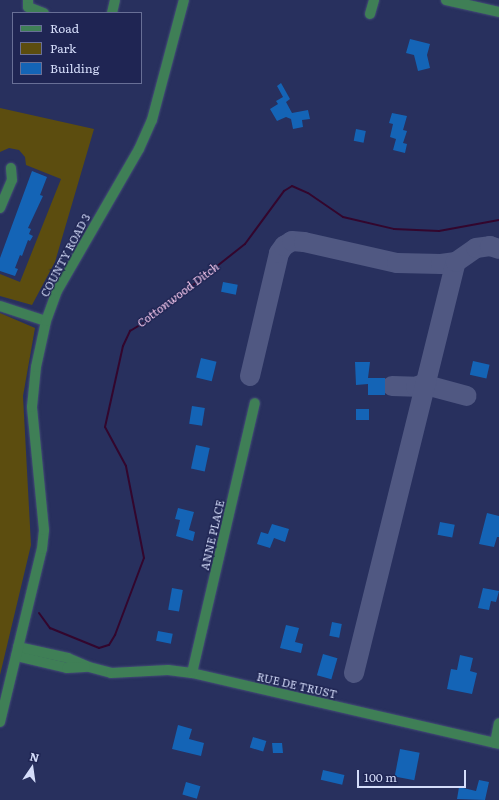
<!DOCTYPE html>
<style>
body{margin:0}
#map{position:relative;width:499px;height:800px;overflow:hidden;background:#28305e;font-family:Literata,serif}
div>[style]{position:absolute}
[style*='--x']{left:calc(var(--x)*1px);top:calc(var(--y)*1px);width:calc(var(--w)*1px);rotate:calc(var(--a)*1deg)}
.green>*{inset:0;background:#5c4d0f}
.stream>*{height:2px;margin:-1px;padding:0 1px;transform-origin:1px;border-radius:1px;background:#33062d}
.taxiway>*{height:20px;margin:-10px;padding:0 10px;transform-origin:10px;border-radius:10px;background:#505882}
.building>*{inset:0;background:#1464b6;transform-origin:0 0}
.roads{filter:drop-shadow(0 0 1px #444c77) drop-shadow(0 0 1px #444c77)}
.minor>*{height:10px;margin:-5px;padding:0 5px;transform-origin:5px;border-radius:5px;background:#3f7f56}
span{translate:-50% -50%;white-space:nowrap;text-align:center;line-height:1.15;-webkit-text-stroke:3px #1f2553;paint-order:stroke}
.street-label{font-size:11px;color:#d5ddfa}
.water-label{font-size:12px;color:#fbccf1;font-style:italic}
.legend{position:absolute;left:12px;top:12px;width:130px;height:72px;box-sizing:border-box;background:#1f2553;border:1px solid #686f96;margin:0;padding:5px 7px;list-style:none;font-size:12px;color:#d5ddfa}
.legend li{display:flex;align-items:center;gap:8px;height:20px}
.legend b{width:20px;border:1px solid #686f96}
.north{position:absolute;left:12px;top:748px;width:40px;height:40px;-webkit-text-stroke:3px #1f2553;paint-order:stroke;rotate:13deg;font-size:11px;font-weight:700;line-height:16px;text-align:center;color:#d5ddfa}
.north::after{content:'';display:block;margin:auto;width:14px;height:18px;background:#d5ddfa;clip-path:polygon(50% 0,100% 100%,50% 72%,0 100%)}
.scale{position:absolute;left:357px;top:770px;width:109px;height:18px;box-sizing:border-box;border:2px solid #d5ddfa;border-top:0;padding-left:5px;font-size:12px;line-height:14px;white-space:nowrap;color:#d5ddfa;-webkit-text-stroke:3px #1f2553;paint-order:stroke}
</style>
<div id="map">
<div class="green">
<div style="clip-path:polygon(0 108px,94px 129px,55px 262px,32px 305px,0 296px,0 274px,20px 282px,61px 179px,26px 165px,25px 157px,19px 150px,9px 148px,0 152px)"></div>
<div style="clip-path:polygon(0 313px,35px 328px,23px 396px,31px 545px,0 675px)"></div>
</div>
<div class="stream">
<div style="--x:39;--y:613;--w:19;--a:54"></div>
<div style="--x:50;--y:628;--w:53;--a:22.2"></div>
<div style="--x:99;--y:648;--w:10;--a:-17"></div>
<div style="--x:109;--y:645;--w:12;--a:-59"></div>
<div style="--x:115;--y:635;--w:82;--a:-69.4"></div>
<div style="--x:144;--y:558;--w:94;--a:-101.1"></div>
<div style="--x:126;--y:466;--w:44;--a:-118.3"></div>
<div style="--x:105;--y:427;--w:83;--a:-77.5"></div>
<div style="--x:123;--y:346;--w:17;--a:-65"></div>
<div style="--x:130;--y:331;--w:23;--a:-31"></div>
<div style="--x:150;--y:319;--w:121;--a:-38.3"></div>
<div style="--x:245;--y:244;--w:66;--a:-53.7"></div>
<div style="--x:284;--y:191;--w:9;--a:-32"></div>
<div style="--x:292;--y:186;--w:17;--a:24"></div>
<div style="--x:308;--y:193;--w:42;--a:34.4"></div>
<div style="--x:343;--y:217;--w:52;--a:13.2"></div>
<div style="--x:394;--y:229;--w:45;--a:2.5"></div>
<div style="--x:439;--y:231;--w:61;--a:-10.4"></div>
</div>
<div class="taxiway">
<div style="--x:250;--y:376;--w:126;--a:-76.7"></div>
<div style="--x:279;--y:253;--w:9;--a:-54"></div>
<div style="--x:284;--y:246;--w:9;--a:-32"></div>
<div style="--x:292;--y:241;--w:12;--a:5"></div>
<div style="--x:304;--y:242;--w:95;--a:12.7"></div>
<div style="--x:397;--y:263;--w:44;--a:1.3"></div>
<div style="--x:441;--y:264;--w:15;--a:-8"></div>
<div style="--x:426;--y:385;--w:42;--a:15"></div>
<div style="--x:392;--y:386;--w:24;--a:2"></div>
<div style="--x:416;--y:387;--w:12;--a:-24"></div>
<div style="--x:354;--y:673;--w:423;--a:-76.1"></div>
<div style="--x:456;--y:262;--w:24;--a:-35"></div>
<div style="--x:476;--y:248;--w:14;--a:-8"></div>
<div style="--x:490;--y:246;--w:9;--a:18"></div>
</div>
<div class="building">
<div style="clip-path:polygon(410px 39px,430px 44px,427px 55px,430px 68px,418px 71px,414px 55px,406px 53px)"></div>
<div style="clip-path:polygon(281px 83px,290px 99px,286px 102px,292px 113px,308px 110px,310px 119px,302px 120px,303px 127px,293px 129px,291px 119px,286px 117px,277px 121px,270px 109px,278px 104px,276px 101px,283px 97px,277px 86px)"></div>
<div style="clip-path:polygon(392px 113px,407px 116px,403px 130px,407px 131px,403px 143px,407px 144px,405px 153px,393px 150px,396px 139px,390px 137px,393px 124px,389px 123px)"></div>
<div style="left:356px;top:129px;width:10px;height:12px;rotate:11deg"></div>
<div style="clip-path:polygon(32px 171px,47px 177px,40px 195px,43px 196px,28px 228px,31px 229px,29px 234px,33px 236px,30px 241px,28px 240px,22px 256px,20px 255px,15px 268px,18px 269px,15px 276px,0 271px,0 258px)"></div>
<div style="left:223px;top:282px;width:15px;height:10px;rotate:11deg"></div>
<div style="left:201px;top:358px;width:16px;height:20px;rotate:14deg"></div>
<div style="left:473px;top:361px;width:17px;height:14px;rotate:13deg"></div>
<div style="clip-path:polygon(355px 362px,370px 362px,368px 378px,385px 378px,385px 395px,368px 395px,368px 384px,356px 385px)"></div>
<div style="left:192px;top:406px;width:13px;height:18px;rotate:9deg"></div>
<div style="left:356px;top:409px;width:13px;height:11px"></div>
<div style="left:196px;top:445px;width:14px;height:24px;rotate:12deg"></div>
<div style="clip-path:polygon(178px 508px,194px 512px,189px 530px,195px 532px,193px 541px,176px 536px,180px 520px,175px 519px)"></div>
<div style="clip-path:polygon(487px 513px,499px 516px,499px 537px,497px 537px,494px 547px,479px 544px)"></div>
<div style="left:440px;top:522px;width:15px;height:13px;rotate:11deg"></div>
<div style="clip-path:polygon(272px 524px,289px 529px,285px 542px,274px 538px,270px 548px,257px 544px,261px 532px,268px 534px)"></div>
<div style="left:172px;top:588px;width:11px;height:22px;rotate:10deg"></div>
<div style="clip-path:polygon(483px 588px,499px 591px,496px 602px,491px 601px,489px 610px,478px 608px)"></div>
<div style="left:332px;top:622px;width:10px;height:14px;rotate:11deg"></div>
<div style="clip-path:polygon(286px 625px,299px 628px,295px 642px,303px 644px,301px 653px,280px 648px)"></div>
<div style="left:158px;top:631px;width:15px;height:10px;rotate:11deg"></div>
<div style="left:323px;top:654px;width:15px;height:22px;rotate:16deg"></div>
<div style="clip-path:polygon(460px 655px,473px 658px,470px 671px,477px 673px,472px 694px,447px 689px,451px 669px,457px 670px)"></div>
<div style="clip-path:polygon(178px 725px,192px 729px,189px 739px,204px 743px,201px 756px,172px 749px)"></div>
<div style="left:253px;top:737px;width:14px;height:11px;rotate:17deg"></div>
<div style="clip-path:polygon(272px 743px,282px 743px,283px 753px,273px 753px)"></div>
<div style="left:400px;top:749px;width:20px;height:28px;rotate:11deg"></div>
<div style="left:323px;top:770px;width:22px;height:10px;rotate:13deg"></div>
<div style="clip-path:polygon(479px 780px,489px 782px,485px 800px,457px 799px,459px 787px,476px 791px)"></div>
<div style="left:186px;top:782px;width:15px;height:13px;rotate:16deg"></div>
</div>
<div class="roads">
<div class="minor">
<div style="--x:28;--y:0;--w:7;--a:90"></div>
<div style="--x:28;--y:7;--w:17;--a:21"></div>
<div style="--x:446;--y:0;--w:54;--a:12.8"></div>
<div style="--x:112;--y:13;--w:13;--a:-77"></div>
<div style="--x:370;--y:14;--w:15;--a:-74"></div>
<div style="--x:0;--y:208;--w:30;--a:-67"></div>
<div style="--x:12;--y:180;--w:12;--a:-95"></div>
<div style="--x:0;--y:306;--w:48;--a:18.1"></div>
<div style="--x:18;--y:647;--w:51;--a:12.4"></div>
<div style="--x:68;--y:658;--w:23;--a:23"></div>
<div style="--x:89;--y:667;--w:23;--a:15"></div>
<div style="--x:111;--y:673;--w:57;--a:-3"></div>
<div style="--x:168;--y:670;--w:24;--a:7"></div>
<div style="--x:192;--y:673;--w:315;--a:13"></div>
<div style="--x:16;--y:656;--w:52;--a:13.2"></div>
<div style="--x:67;--y:668;--w:18;--a:-3"></div>
<div style="--x:192;--y:673;--w:277;--a:-76.9"></div>
<div style="--x:0;--y:722;--w:178;--a:-76.4"></div>
<div style="--x:42;--y:549;--w:19;--a:-84"></div>
<div style="--x:44;--y:530;--w:124;--a:-95.6"></div>
<div style="--x:32;--y:407;--w:40;--a:-84.3"></div>
<div style="--x:36;--y:367;--w:47;--a:-77.7"></div>
<div style="--x:46;--y:321;--w:32;--a:-70"></div>
<div style="--x:57;--y:291;--w:164;--a:-60"></div>
<div style="--x:139;--y:149;--w:32;--a:-66"></div>
<div style="--x:152;--y:120;--w:124;--a:-75.1"></div>
<div style="--x:495;--y:743;--w:20;--a:-79"></div>
</div>
</div>
<div class="street-label">
<span style="left:65px;top:255px;rotate:-62deg">COUNTY ROAD 3</span>
<span style="left:212px;top:535px;rotate:-77deg">ANNE PLACE</span>
<span style="left:297px;top:685px;rotate:13deg">RUE DE TRUST</span>
</div>
<div class="water-label">
<span style="left:178px;top:295px;rotate:-37deg">Cottonwood Ditch</span>
</div>
<ul class="legend">
<li><b style="height:5px;background:#3f7f56"></b>Road</li>
<li><b style="height:11px;background:#5c4d0f"></b>Park</li>
<li><b style="height:11px;background:#1464b6"></b>Building</li>
</ul>
<div class="north">N</div>
<div class="scale">100 m</div>
</div>
